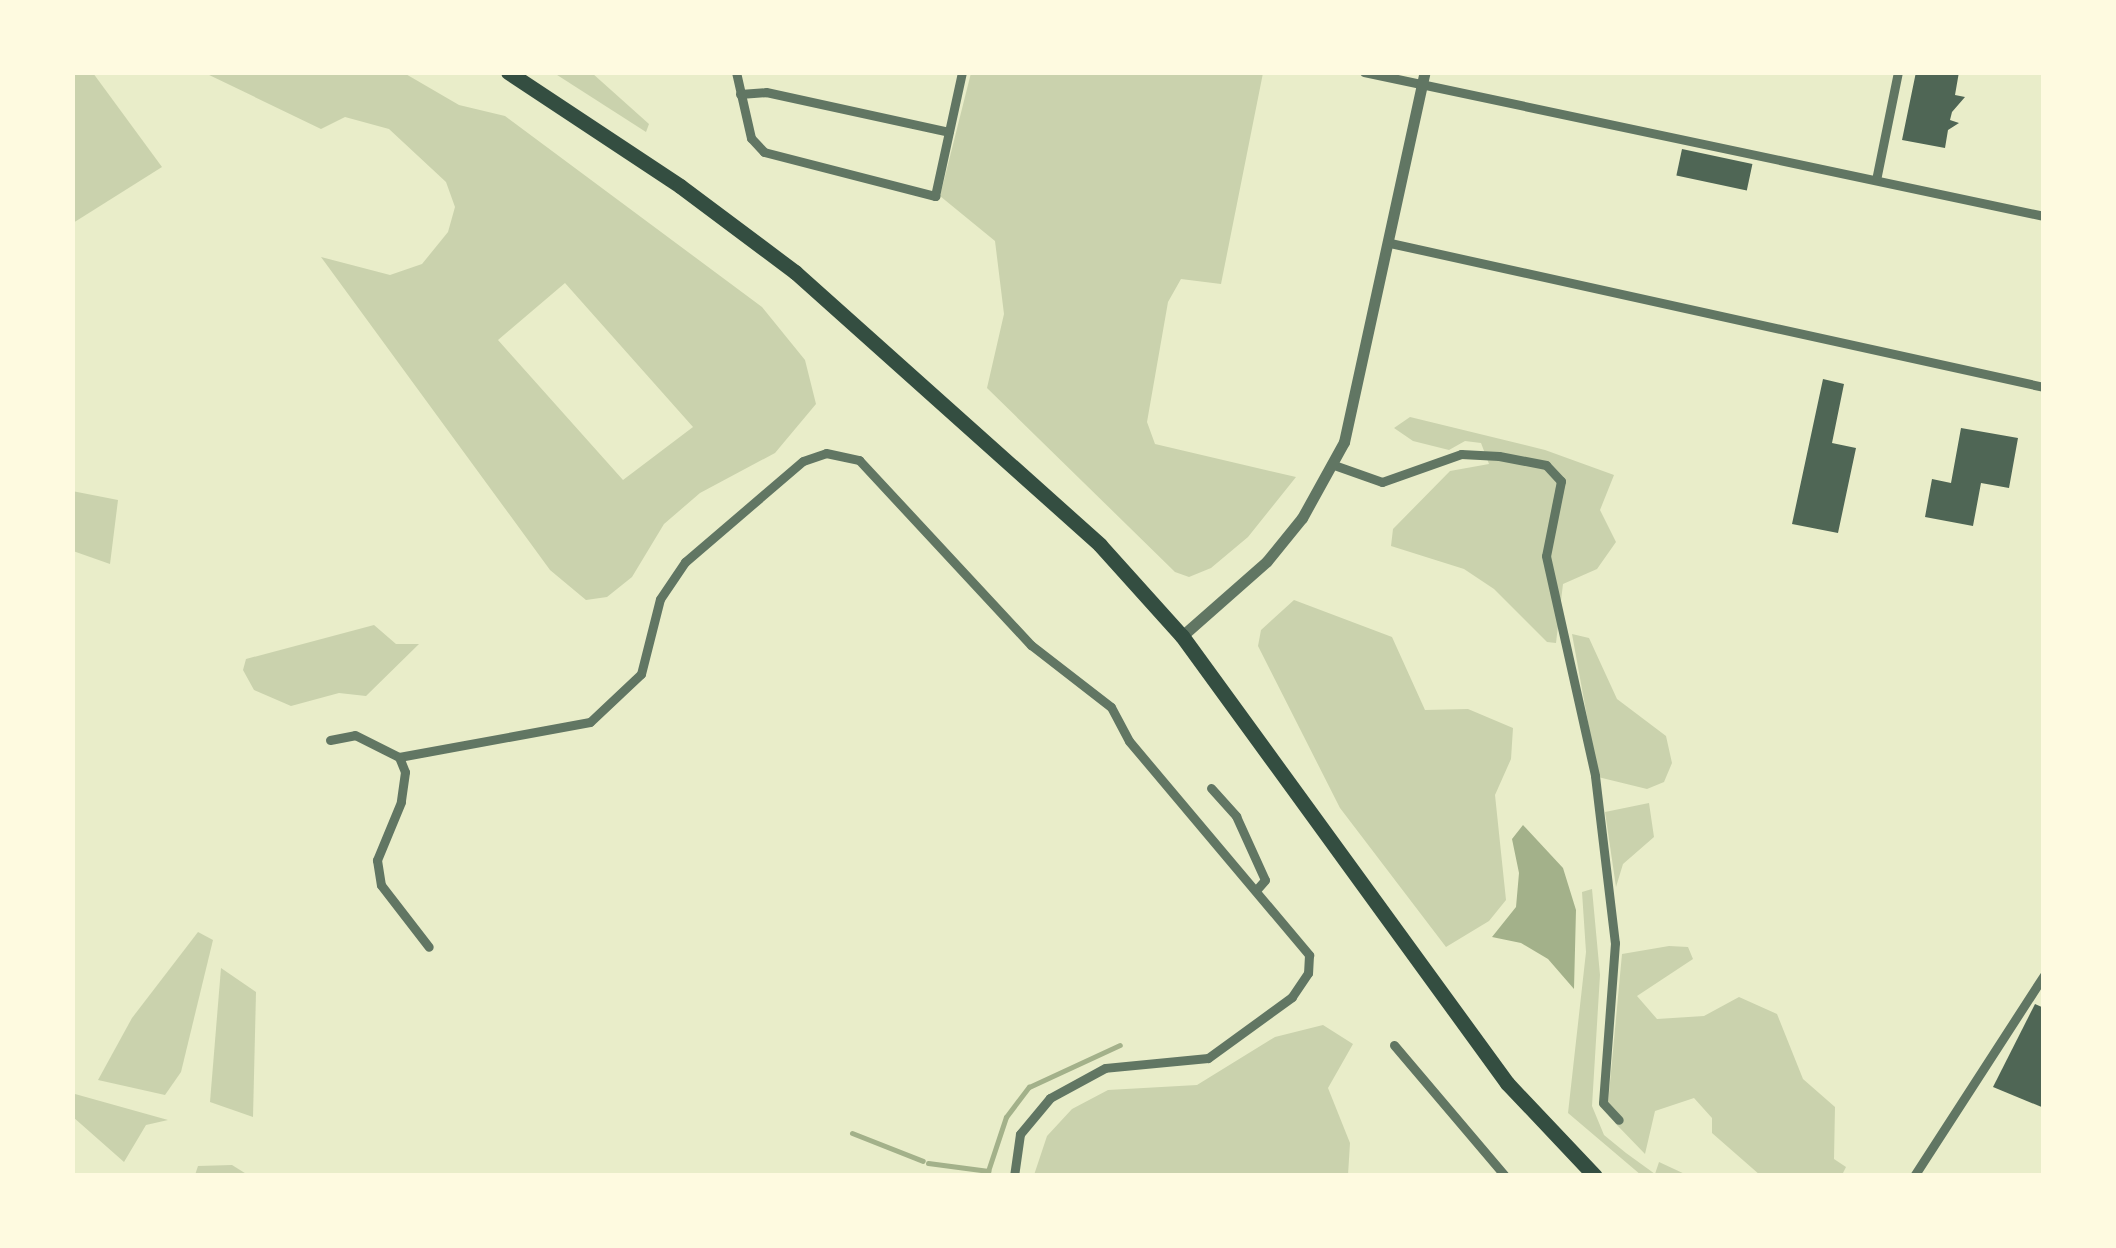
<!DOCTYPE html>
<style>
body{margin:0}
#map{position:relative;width:2116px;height:1248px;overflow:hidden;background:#e9edc9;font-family:Rubik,sans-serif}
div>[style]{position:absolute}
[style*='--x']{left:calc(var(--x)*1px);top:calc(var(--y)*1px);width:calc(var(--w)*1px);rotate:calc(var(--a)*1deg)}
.green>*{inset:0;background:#cad2ad}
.water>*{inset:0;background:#a3b18a}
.stream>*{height:5px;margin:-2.5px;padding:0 2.5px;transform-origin:2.5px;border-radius:2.5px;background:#a3b18a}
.building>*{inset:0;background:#4f6655;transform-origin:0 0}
.minor>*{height:9px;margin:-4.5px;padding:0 4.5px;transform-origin:4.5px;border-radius:4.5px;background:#617663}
.tertiary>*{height:11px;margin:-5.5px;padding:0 5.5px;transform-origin:5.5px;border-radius:5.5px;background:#617663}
.trunk>*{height:15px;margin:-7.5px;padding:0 7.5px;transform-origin:7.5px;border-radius:7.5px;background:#344e41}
span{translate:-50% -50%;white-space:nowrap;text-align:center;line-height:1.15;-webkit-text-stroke:8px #fefae0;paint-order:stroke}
.frame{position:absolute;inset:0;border:75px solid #fefae0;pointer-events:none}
</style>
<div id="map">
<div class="green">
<div style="clip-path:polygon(73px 72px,93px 73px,162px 167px,73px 223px)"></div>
<div style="clip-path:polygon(evenodd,205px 73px,404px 73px,459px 105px,505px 116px,762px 307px,805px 360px,816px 404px,775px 453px,700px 493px,664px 524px,632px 577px,607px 597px,586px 600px,550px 570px,321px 257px,390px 275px,422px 264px,448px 232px,455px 207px,446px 182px,389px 129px,345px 117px,321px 129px,205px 73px,565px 283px,693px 427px,623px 480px,498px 340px,565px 283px)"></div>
<div style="clip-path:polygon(554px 73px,592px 73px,649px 124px,646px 132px)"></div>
<div style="clip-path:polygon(971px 73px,1263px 73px,1221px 284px,1181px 279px,1168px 302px,1147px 422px,1155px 444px,1296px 477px,1248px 537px,1211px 568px,1189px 577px,1175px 572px,987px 388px,1004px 314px,995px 241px,940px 196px)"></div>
<div style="clip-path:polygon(1410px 417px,1545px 450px,1614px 475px,1600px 510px,1616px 542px,1597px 569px,1563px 584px,1556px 643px,1547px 642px,1494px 589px,1464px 569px,1391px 546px,1393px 529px,1450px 471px,1489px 464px,1481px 443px,1465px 441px,1449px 450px,1413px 441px,1394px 428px)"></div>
<div style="clip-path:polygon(72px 491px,118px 500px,110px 564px,73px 551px)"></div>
<div style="clip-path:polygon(1294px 600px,1392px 637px,1425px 710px,1468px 709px,1513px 728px,1511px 759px,1495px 795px,1506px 900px,1489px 921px,1446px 947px,1340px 808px,1258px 646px,1261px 630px)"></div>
<div style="clip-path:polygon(374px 625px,396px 644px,419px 644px,366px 696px,339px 693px,291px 706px,254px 690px,243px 670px,246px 659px)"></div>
<div style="clip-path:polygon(1572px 634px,1589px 638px,1617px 699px,1666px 736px,1672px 763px,1664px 782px,1647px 789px,1598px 777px)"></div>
<div style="clip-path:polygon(1649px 803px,1654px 837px,1623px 864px,1616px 887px,1605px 812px)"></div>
<div style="clip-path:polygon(1592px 889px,1600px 975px,1592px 1106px,1604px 1135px,1626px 1153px,1655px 1174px,1659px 1162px,1687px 1175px,1641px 1175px,1568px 1113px,1586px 952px,1582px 892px)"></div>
<div style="clip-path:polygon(198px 932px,213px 940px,181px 1072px,165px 1095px,98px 1080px,132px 1018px)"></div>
<div style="clip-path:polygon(1669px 946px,1688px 947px,1693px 959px,1637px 996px,1657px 1019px,1704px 1016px,1739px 997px,1777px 1014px,1803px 1079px,1835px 1107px,1834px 1159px,1846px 1167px,1842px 1175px,1760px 1175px,1712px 1133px,1712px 1118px,1694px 1098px,1655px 1111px,1645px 1154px,1616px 1124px,1608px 1104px,1622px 954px)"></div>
<div style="clip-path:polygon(221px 968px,256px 992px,253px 1117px,210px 1102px)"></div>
<div style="clip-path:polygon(1323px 1025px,1353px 1044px,1328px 1088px,1350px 1143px,1348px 1175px,1034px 1175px,1047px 1136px,1072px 1109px,1108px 1090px,1197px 1085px,1275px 1037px)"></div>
<div style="clip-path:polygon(73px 1095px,75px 1094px,168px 1120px,146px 1125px,124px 1162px,73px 1117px)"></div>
<div style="clip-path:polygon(232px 1165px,248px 1175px,195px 1175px,198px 1166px)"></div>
</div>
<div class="water">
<div style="clip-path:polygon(1523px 825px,1563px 868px,1576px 910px,1574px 989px,1548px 959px,1521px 943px,1492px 937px,1516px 907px,1519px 873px,1512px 839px)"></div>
</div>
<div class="stream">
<div style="--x:852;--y:1133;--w:76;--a:21.5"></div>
<div style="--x:928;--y:1163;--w:61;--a:7.6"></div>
<div style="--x:988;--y:1171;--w:57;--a:-71.6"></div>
<div style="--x:1006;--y:1117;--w:38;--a:-53"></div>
<div style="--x:1029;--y:1087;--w:100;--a:-24.8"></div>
</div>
<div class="building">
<div style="clip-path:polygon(1916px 72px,1959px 72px,1955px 95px,1965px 97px,1952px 112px,1950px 120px,1959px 123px,1948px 130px,1945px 148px,1902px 140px)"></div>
<div style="left:1682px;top:149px;width:72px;height:27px;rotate:12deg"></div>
<div style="clip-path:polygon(1823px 379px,1844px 384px,1832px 443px,1856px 448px,1838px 533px,1792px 524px)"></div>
<div style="clip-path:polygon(1961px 428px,2018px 438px,2009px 488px,1981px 483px,1973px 526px,1925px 517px,1932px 479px,1951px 483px)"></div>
<div style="clip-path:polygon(2035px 1004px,2044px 1008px,2044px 1108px,1993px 1087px)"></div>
</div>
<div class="minor">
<div style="--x:736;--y:72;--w:68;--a:77.2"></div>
<div style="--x:751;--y:138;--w:19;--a:47"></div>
<div style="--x:764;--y:152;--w:177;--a:14.4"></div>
<div style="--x:935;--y:196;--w:127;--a:-77.7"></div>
<div style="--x:1364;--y:72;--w:695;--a:11.96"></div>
<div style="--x:740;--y:94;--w:26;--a:-4"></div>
<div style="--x:766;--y:92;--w:187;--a:12.3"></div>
<div style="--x:1876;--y:180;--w:110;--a:-78.5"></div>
<div style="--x:1390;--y:243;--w:670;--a:12.42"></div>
<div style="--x:1334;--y:465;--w:51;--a:19.5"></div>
<div style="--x:1382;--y:482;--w:84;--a:-19.5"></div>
<div style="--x:1461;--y:454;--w:38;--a:3"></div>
<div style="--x:1499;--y:456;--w:48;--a:10.8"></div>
<div style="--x:1546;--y:465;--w:22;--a:47"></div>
<div style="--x:1561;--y:481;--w:76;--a:101.3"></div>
<div style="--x:1546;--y:556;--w:225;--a:77.4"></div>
<div style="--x:1595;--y:776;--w:168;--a:83.2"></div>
<div style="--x:1615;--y:943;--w:160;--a:94.3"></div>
<div style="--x:1603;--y:1103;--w:23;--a:47"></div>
<div style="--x:330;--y:740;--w:25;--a:-11"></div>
<div style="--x:355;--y:735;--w:49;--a:26.6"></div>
<div style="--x:399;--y:757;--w:194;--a:-10.4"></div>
<div style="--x:590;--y:722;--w:70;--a:-43.3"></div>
<div style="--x:641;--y:674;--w:77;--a:-75.8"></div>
<div style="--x:660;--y:599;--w:45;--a:-56"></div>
<div style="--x:685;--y:562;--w:155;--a:-40.6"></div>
<div style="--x:803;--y:461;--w:24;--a:-19"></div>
<div style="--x:826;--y:453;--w:34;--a:12"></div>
<div style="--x:859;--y:460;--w:253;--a:47.1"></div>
<div style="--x:1031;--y:645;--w:101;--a:37.8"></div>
<div style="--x:1111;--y:707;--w:38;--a:62"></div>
<div style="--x:1129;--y:741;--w:280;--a:49.9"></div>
<div style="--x:1309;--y:955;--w:18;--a:93"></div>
<div style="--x:1308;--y:973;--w:29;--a:124"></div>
<div style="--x:1292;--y:997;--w:104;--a:144"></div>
<div style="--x:1208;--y:1058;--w:103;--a:174.5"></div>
<div style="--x:1105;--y:1068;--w:63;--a:151.4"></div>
<div style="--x:1050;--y:1098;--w:47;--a:129.8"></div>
<div style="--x:1020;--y:1134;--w:42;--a:98.1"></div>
<div style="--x:399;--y:757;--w:16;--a:68"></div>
<div style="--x:405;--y:772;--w:30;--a:98"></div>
<div style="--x:401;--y:802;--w:63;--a:112.5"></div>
<div style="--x:377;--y:860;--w:25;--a:81"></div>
<div style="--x:381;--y:885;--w:78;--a:52.3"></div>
<div style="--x:1211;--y:788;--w:38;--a:48"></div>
<div style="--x:1236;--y:816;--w:70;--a:65.6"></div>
<div style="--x:1265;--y:880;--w:11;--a:131"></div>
<div style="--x:1394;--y:1045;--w:172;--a:49.7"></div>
<div style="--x:1914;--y:1176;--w:239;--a:-57.1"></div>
</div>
<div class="tertiary">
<div style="--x:1182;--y:636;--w:113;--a:-41.4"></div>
<div style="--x:1267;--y:561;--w:55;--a:-50.9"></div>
<div style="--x:1302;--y:518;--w:87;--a:-61.1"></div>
<div style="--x:1344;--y:442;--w:379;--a:-77.7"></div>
</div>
<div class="trunk">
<div style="--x:508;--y:72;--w:206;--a:33.5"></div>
<div style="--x:680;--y:186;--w:144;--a:36.8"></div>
<div style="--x:795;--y:272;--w:409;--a:41.8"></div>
<div style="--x:1100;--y:545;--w:122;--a:48"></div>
<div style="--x:1182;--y:636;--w:553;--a:53.98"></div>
<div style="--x:1507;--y:1083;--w:128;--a:46.6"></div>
</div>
<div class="frame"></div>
</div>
